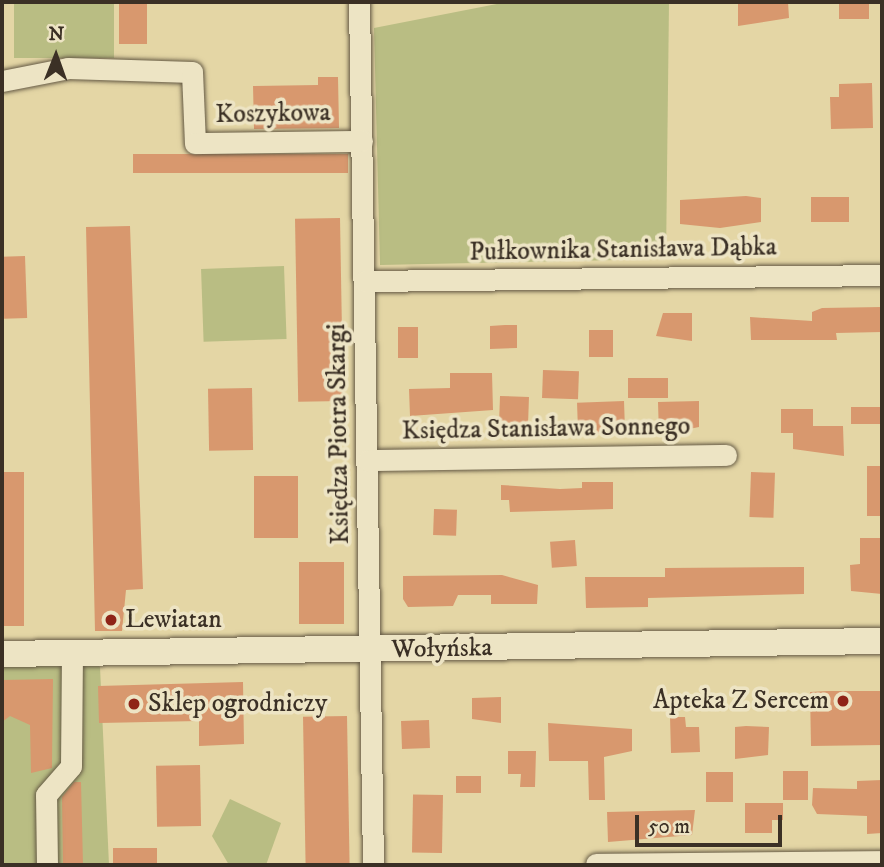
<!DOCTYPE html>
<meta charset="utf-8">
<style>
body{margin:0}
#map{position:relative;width:884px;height:867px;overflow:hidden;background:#e4d6a5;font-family:"IM FELL DW Pica",serif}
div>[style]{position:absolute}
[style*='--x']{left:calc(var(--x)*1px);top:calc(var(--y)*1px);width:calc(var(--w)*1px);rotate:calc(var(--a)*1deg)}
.green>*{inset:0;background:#b9bd83;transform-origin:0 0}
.building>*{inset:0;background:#d8986e;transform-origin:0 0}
.roads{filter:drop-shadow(0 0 2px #655a45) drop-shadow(0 0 2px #655a45)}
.minor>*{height:21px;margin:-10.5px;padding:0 10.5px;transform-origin:10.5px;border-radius:10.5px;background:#ede4c4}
.tertiary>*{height:26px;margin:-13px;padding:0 13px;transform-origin:13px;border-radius:13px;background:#ede4c4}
.dots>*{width:19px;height:19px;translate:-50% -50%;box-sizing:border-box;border:4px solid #ede4c4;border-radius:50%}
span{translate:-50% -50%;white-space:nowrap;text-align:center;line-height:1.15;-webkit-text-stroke:7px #ede4c4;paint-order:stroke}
.street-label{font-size:26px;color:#3b3025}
.poi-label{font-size:26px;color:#3b3025}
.left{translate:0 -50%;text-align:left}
.right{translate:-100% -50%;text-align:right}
.frame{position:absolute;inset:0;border:4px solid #3b3025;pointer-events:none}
.north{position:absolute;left:21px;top:21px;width:70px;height:70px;-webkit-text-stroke:5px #ede4c4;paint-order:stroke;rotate:1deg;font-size:19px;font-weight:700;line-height:28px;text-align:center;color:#3b3025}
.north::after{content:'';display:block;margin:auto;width:24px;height:32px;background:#3b3025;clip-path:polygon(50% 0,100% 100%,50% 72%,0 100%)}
.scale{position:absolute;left:635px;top:815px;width:147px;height:32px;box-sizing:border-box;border:4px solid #3b3025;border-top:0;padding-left:9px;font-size:21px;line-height:24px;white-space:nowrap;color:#3b3025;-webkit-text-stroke:5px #ede4c4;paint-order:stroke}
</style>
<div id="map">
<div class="green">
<div style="left:14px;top:2px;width:100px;height:56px"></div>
<div style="clip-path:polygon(507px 2px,669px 2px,666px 259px,380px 265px,374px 28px)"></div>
<div style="left:284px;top:266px;width:73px;height:83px;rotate:88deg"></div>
<div style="clip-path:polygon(2px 656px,91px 658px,100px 667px,109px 865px,2px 865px)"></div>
<div style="clip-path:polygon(230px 799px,281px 823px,266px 865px,229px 865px,212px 836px)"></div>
</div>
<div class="building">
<div style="left:119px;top:2px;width:28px;height:42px"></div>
<div style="clip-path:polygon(738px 2px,788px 2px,789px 18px,738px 26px)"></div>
<div style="left:839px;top:2px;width:30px;height:17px"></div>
<div style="clip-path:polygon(318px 77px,338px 77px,339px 128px,254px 129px,253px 86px,318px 85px)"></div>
<div style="clip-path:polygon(872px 83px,873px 128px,831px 129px,830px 97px,839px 97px,839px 84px)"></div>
<div style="left:348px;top:154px;width:19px;height:215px;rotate:90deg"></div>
<div style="clip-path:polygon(746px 196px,761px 198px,761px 222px,720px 228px,680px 224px,680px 200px)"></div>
<div style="left:849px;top:197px;width:25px;height:38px;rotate:90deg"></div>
<div style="left:340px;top:218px;width:183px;height:45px;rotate:89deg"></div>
<div style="clip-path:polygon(130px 226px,143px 589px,126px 590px,122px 631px,95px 631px,86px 227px)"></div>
<div style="left:25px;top:256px;width:62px;height:23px;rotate:88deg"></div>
<div style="clip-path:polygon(882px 307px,882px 332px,836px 333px,837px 340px,751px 340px,750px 317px,812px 321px,812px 312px,822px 308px)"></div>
<div style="clip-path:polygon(663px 313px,692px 313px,692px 341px,656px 336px)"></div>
<div style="clip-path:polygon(505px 325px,517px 325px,517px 348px,490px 349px,490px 326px)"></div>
<div style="left:398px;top:327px;width:20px;height:31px"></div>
<div style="left:589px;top:330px;width:24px;height:27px"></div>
<div style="left:543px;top:370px;width:36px;height:28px;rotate:2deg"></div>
<div style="clip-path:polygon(450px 373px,492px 373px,493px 410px,410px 416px,409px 389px,450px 388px)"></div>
<div style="left:628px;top:378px;width:40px;height:20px"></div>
<div style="left:252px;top:388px;width:62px;height:44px;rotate:89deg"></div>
<div style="left:500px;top:396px;width:29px;height:38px;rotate:2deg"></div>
<div style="left:624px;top:401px;width:32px;height:47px;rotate:88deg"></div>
<div style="clip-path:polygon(699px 401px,699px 427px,659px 435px,658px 402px)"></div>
<div style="left:882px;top:407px;width:17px;height:31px;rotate:90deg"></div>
<div style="clip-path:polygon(781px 409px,813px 409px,813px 426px,843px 426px,844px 456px,793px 449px,793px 433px,781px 433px)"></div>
<div style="left:867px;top:466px;width:15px;height:50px"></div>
<div style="left:2px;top:472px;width:22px;height:154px"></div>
<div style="left:751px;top:472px;width:24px;height:45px;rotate:2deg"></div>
<div style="left:254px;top:476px;width:44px;height:62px"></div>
<div style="clip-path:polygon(582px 482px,613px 482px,613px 509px,510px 512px,509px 500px,501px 500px,501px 485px,560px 489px,582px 488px)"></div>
<div style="left:434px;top:509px;width:23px;height:26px;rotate:2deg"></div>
<div style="clip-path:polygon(860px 538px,882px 538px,882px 594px,851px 591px,850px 565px,860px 564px)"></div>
<div style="left:575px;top:540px;width:26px;height:25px;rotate:86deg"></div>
<div style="left:299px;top:562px;width:45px;height:62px"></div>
<div style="clip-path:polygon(804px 567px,804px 594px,648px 598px,648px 607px,586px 608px,585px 577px,665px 577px,665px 568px)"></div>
<div style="clip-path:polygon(502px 575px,538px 585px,537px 604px,491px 604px,491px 595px,458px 595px,453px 606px,408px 607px,403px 599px,403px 576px)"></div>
<div style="clip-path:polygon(53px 679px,52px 768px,31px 773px,30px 725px,10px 716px,2px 722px,2px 680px)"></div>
<div style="clip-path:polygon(243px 682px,244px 744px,199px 746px,199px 721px,99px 723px,98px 686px)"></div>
<div style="clip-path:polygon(827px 691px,882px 691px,882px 745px,811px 746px,810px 692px)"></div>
<div style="clip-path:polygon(501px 697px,501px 723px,472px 719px,472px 698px)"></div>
<div style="left:347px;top:716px;width:149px;height:44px;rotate:89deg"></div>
<div style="clip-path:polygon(670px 717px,685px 717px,686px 727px,699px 727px,700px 752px,671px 753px)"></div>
<div style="left:429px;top:720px;width:28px;height:28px;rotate:88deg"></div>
<div style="clip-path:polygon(548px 723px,632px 729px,632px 751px,604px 757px,605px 800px,589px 800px,588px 761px,549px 761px)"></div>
<div style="clip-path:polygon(746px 726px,769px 727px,768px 755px,735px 759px,735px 727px)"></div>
<div style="clip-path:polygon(508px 751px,536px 751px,535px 787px,520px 787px,521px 774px,508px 774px)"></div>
<div style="left:200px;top:765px;width:61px;height:44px;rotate:89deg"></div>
<div style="left:783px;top:771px;width:25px;height:29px"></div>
<div style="left:706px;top:772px;width:27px;height:30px"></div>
<div style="left:481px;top:776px;width:17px;height:25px;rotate:90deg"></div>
<div style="clip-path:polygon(882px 780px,882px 833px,867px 834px,867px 816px,817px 814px,812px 805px,813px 788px,857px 789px,857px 781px)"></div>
<div style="clip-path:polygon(74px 782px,81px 782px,83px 865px,63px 865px,62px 797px)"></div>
<div style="left:443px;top:795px;width:58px;height:30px;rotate:91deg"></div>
<div style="clip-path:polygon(745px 803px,783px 803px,783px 820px,772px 820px,772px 833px,745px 833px)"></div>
<div style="clip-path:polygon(695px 810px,692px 835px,608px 842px,607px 812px)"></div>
<div style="left:157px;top:848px;width:17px;height:44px;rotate:90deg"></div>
</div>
<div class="roads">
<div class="minor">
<div style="--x:359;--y:2;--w:863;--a:89.07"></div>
<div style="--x:2;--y:81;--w:67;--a:-11.1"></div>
<div style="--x:68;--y:68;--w:124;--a:1.8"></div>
<div style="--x:192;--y:72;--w:71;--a:87.6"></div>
<div style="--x:195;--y:143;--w:167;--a:-0.7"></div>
<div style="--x:365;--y:281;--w:517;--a:-0.66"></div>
<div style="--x:368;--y:460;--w:358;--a:-0.8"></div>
<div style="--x:596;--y:864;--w:286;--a:-0.6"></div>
<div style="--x:47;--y:865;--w:70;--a:-90.8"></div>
<div style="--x:46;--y:795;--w:38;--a:-49"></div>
<div style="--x:71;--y:766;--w:113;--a:-89.5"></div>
</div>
<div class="tertiary">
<div style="--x:2;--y:654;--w:880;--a:-0.85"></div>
</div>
</div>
<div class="dots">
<div style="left:111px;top:620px;background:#8f2418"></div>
<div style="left:843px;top:701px;background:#8f2418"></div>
<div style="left:134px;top:704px;background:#8f2418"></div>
</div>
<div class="street-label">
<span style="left:273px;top:114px;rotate:-1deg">Koszykowa</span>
<span style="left:623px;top:250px;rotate:-1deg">Pułkownika Stanisława Dąbka</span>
<span style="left:546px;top:429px;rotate:-1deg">Księdza Stanisława Sonnego</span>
<span style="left:339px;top:434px;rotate:-91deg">Księdza Piotra Skargi</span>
<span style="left:442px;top:649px;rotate:-1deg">Wołyńska</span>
</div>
<div class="poi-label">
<span class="left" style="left:125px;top:620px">Lewiatan</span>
<span class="right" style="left:829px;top:701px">Apteka Z Sercem</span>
<span class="left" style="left:148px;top:704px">Sklep ogrodniczy</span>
</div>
<div class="frame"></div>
<div class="north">N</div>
<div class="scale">50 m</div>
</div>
